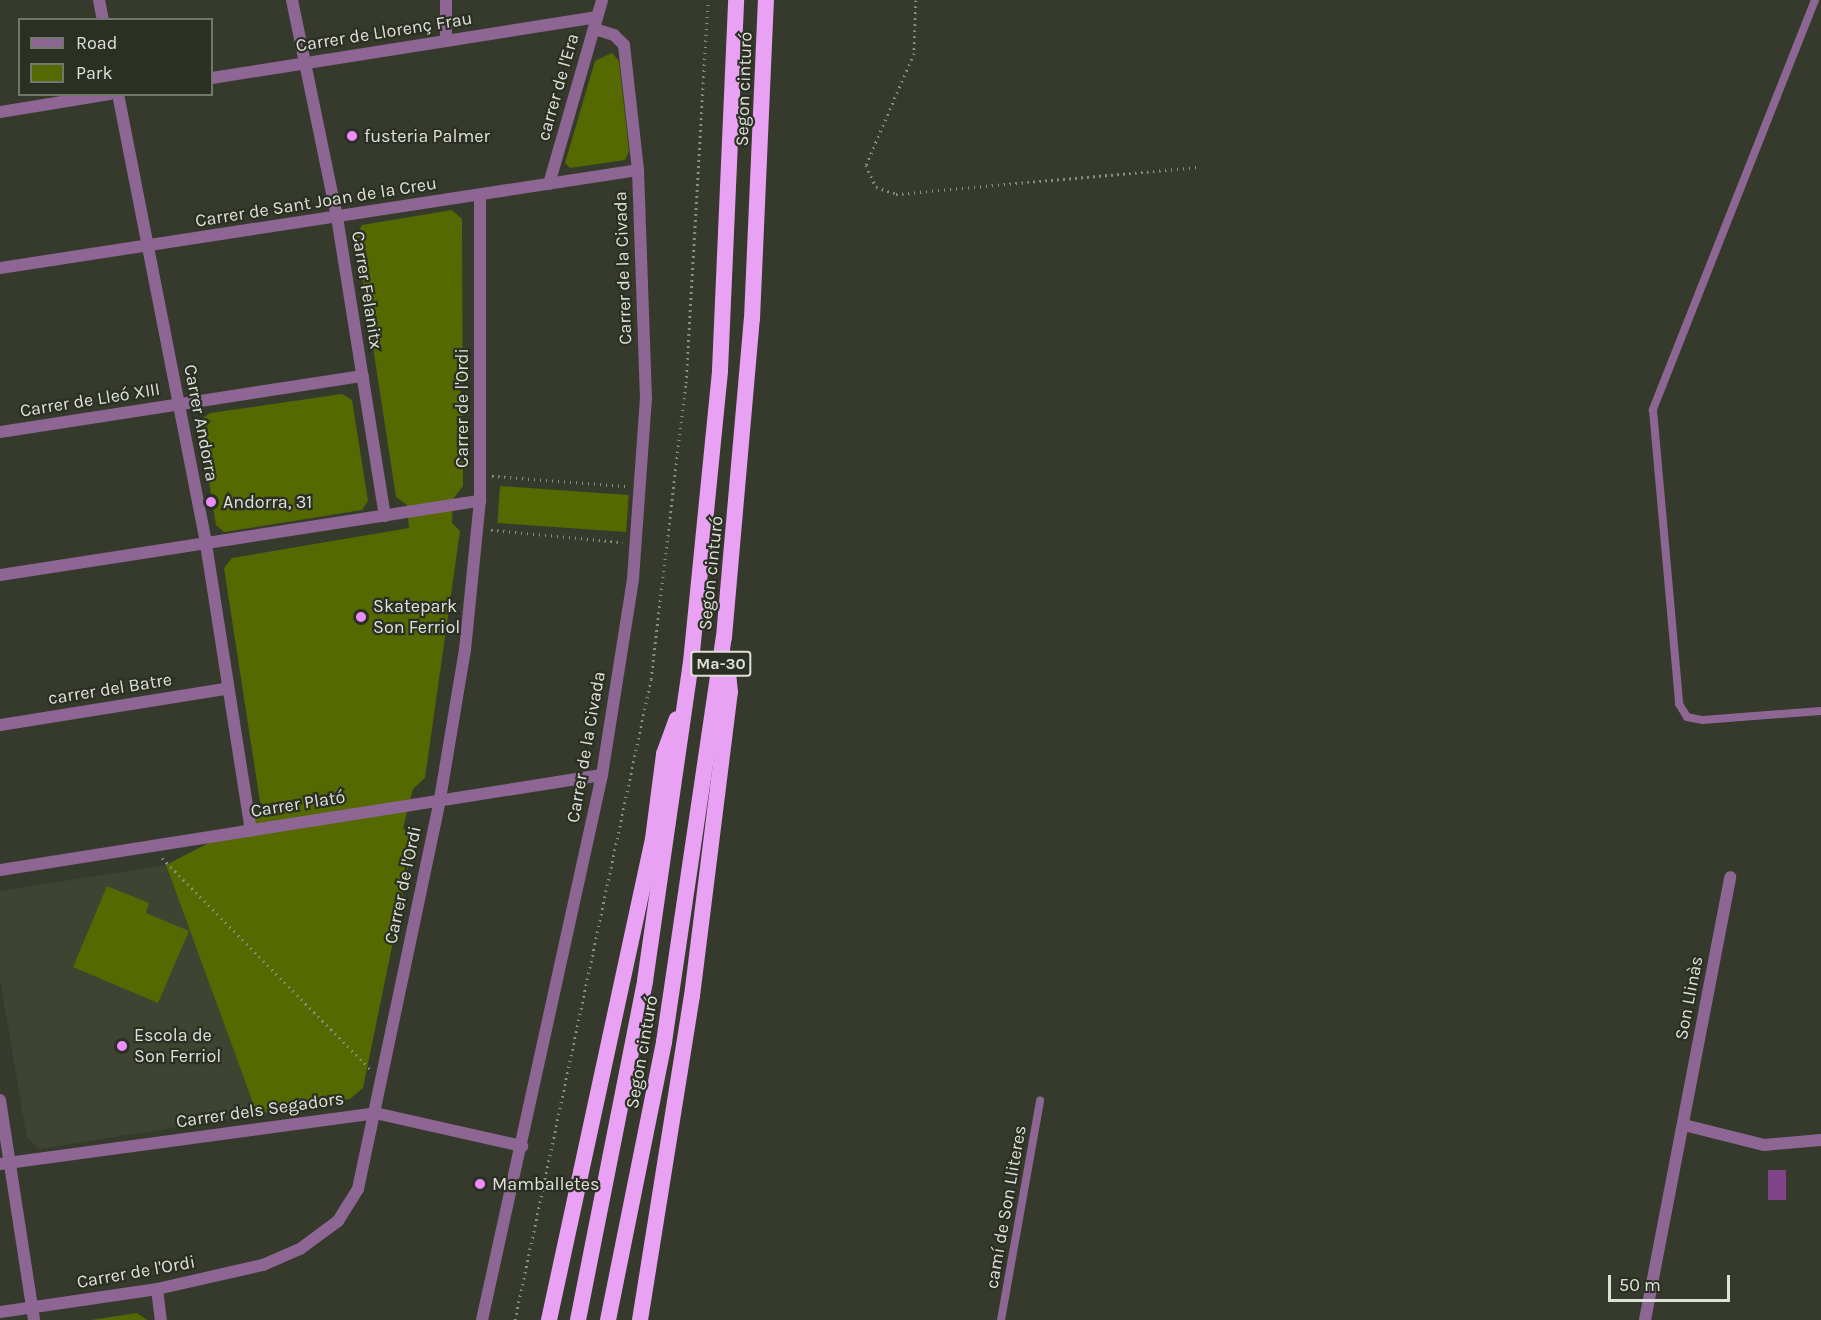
<!DOCTYPE html>
<meta charset="utf-8">
<style>
body{margin:0}
#map{position:relative;width:1821px;height:1320px;overflow:hidden;background:#363a2d;font-family:Karla,sans-serif}
div>[style]{position:absolute}
[style*='--x']{left:calc(var(--x)*1px);top:calc(var(--y)*1px);width:calc(var(--w)*1px);rotate:calc(var(--a)*1deg)}
.built>*{inset:0;background:#3e4431}
.green>*{inset:0;background:#566900;transform-origin:0 0}
.water>*{inset:0;background:#7f4388;transform-origin:0 0}
.path>*{height:3px;margin-top:-1.5px;transform-origin:0;background:repeating-linear-gradient(90deg,#8a8d83 0 1.5px,transparent 0 6px)}
.service>*{height:8px;margin:-4px;padding:0 4px;transform-origin:4px;border-radius:4px;background:#8d6694}
.minor>*{height:12px;margin:-6px;padding:0 6px;transform-origin:6px;border-radius:6px;background:#8d6694}
.trunk>*{height:16px;margin:-8px;padding:0 8px;transform-origin:8px;border-radius:8px;background:#e8a1f3}
.dots>*{width:16px;height:16px;translate:-50% -50%;box-sizing:border-box;border:3px solid #2c2f24;border-radius:50%}
span{translate:-50% -50%;white-space:nowrap;text-align:center;line-height:1.15;-webkit-text-stroke:4.5px #2c2f24;paint-order:stroke}
.shield-label span{padding:2px 4px;background:#2c2f24;border:2px solid;border-radius:4px;-webkit-text-stroke-width:0}
.shield-label{font-size:16px;color:#dee1d9;font-weight:700}
.street-label{font-size:18px;color:#dee1d9}
.poi-label{font-size:18px;color:#dee1d9}
.left{translate:0 -50%;text-align:left}
.legend{position:absolute;left:18px;top:18px;width:195px;height:78px;box-sizing:border-box;background:#2c2f24;border:2px solid #73766c;margin:0;padding:8px 10px;list-style:none;font-size:18px;color:#dee1d9}
.legend li{display:flex;align-items:center;gap:12px;height:30px}
.legend b{width:30px;border:2px solid #73766c}
.scale{position:absolute;left:1608px;top:1275px;width:122px;height:27px;box-sizing:border-box;border:3px solid #dee1d9;border-top:0;padding-left:8px;font-size:18px;line-height:21px;white-space:nowrap;color:#dee1d9;-webkit-text-stroke:4px #2c2f24;paint-order:stroke}
</style>
<div id="map">
<div class="built">
<div style="clip-path:polygon(166px 865px,257px 1114px,40px 1149px,27px 1138px,0 979px,0 891px)"></div>
</div>
<div class="green">
<div style="clip-path:polygon(612px 53px,619px 61px,629px 151px,625px 160px,570px 168px,565px 163px,595px 61px)"></div>
<div style="clip-path:polygon(452px 210px,462px 219px,463px 486px,453px 499px,452px 523px,460px 531px,425px 778px,413px 789px,403px 828px,414px 839px,363px 1088px,350px 1099px,257px 1114px,166px 865px,270px 811px,260px 802px,224px 568px,232px 558px,409px 528px,407px 505px,396px 497px,356px 236px,362px 225px)"></div>
<div style="clip-path:polygon(342px 394px,352px 400px,368px 501px,362px 510px,224px 532px,216px 525px,199px 421px,210px 413px)"></div>
<div style="left:500px;top:486px;width:129px;height:37px;rotate:4deg"></div>
<div style="clip-path:polygon(107px 886px,149px 903px,146px 913px,189px 931px,158px 1003px,73px 967px)"></div>
<div style="clip-path:polygon(137px 1313px,147px 1320px,91px 1320px)"></div>
</div>
<div class="water">
<div style="left:1768px;top:1170px;width:18px;height:30px"></div>
</div>
<div class="path">
<div style="--x:916;--y:0;--w:53;--a:92.2"></div>
<div style="--x:914;--y:53;--w:122;--a:113.2"></div>
<div style="--x:866;--y:165;--w:24;--a:66"></div>
<div style="--x:876;--y:187;--w:21;--a:19"></div>
<div style="--x:896;--y:194;--w:306;--a:-5.1"></div>
<div style="--x:492;--y:476;--w:134;--a:4.3"></div>
<div style="--x:491;--y:530;--w:132;--a:5.2"></div>
<div style="--x:162;--y:858;--w:296;--a:45.4"></div>
<div style="--x:515;--y:1320;--w:655;--a:-78.02"></div>
<div style="--x:651;--y:679;--w:298;--a:-83.3"></div>
<div style="--x:686;--y:383;--w:384;--a:-86.7"></div>
</div>
<div class="service">
<div style="--x:1815;--y:0;--w:441;--a:111.6"></div>
<div style="--x:1653;--y:410;--w:295;--a:84.9"></div>
<div style="--x:1679;--y:704;--w:15;--a:58"></div>
<div style="--x:1687;--y:717;--w:16;--a:11"></div>
<div style="--x:1703;--y:720;--w:118;--a:-4.4"></div>
<div style="--x:1001;--y:1320;--w:223;--a:-79.9"></div>
</div>
<div class="minor">
<div style="--x:99;--y:0;--w:20;--a:79"></div>
<div style="--x:292;--y:0;--w:222;--a:78.3"></div>
<div style="--x:337;--y:217;--w:303;--a:80.9"></div>
<div style="--x:446;--y:41;--w:41;--a:-90"></div>
<div style="--x:212;--y:78;--w:390;--a:-9"></div>
<div style="--x:118;--y:94;--w:459;--a:78.9"></div>
<div style="--x:206;--y:544;--w:290;--a:81.1"></div>
<div style="--x:0;--y:112;--w:111;--a:-9.3"></div>
<div style="--x:549;--y:184;--w:191;--a:-73.9"></div>
<div style="--x:0;--y:268;--w:645;--a:-8.73"></div>
<div style="--x:0;--y:432;--w:367;--a:-8.8"></div>
<div style="--x:0;--y:575;--w:486;--a:-8.8"></div>
<div style="--x:0;--y:725;--w:229;--a:-9.1"></div>
<div style="--x:0;--y:870;--w:609;--a:-8.97"></div>
<div style="--x:0;--y:1100;--w:223;--a:81.2"></div>
<div style="--x:1684;--y:1125;--w:82;--a:14"></div>
<div style="--x:1764;--y:1145;--w:57;--a:-5"></div>
<div style="--x:0;--y:1164;--w:378;--a:-7.7"></div>
<div style="--x:375;--y:1113;--w:151;--a:12.7"></div>
<div style="--x:157;--y:1289;--w:31;--a:83"></div>
<div style="--x:0;--y:1312;--w:159;--a:-8.3"></div>
<div style="--x:157;--y:1289;--w:109;--a:-12.8"></div>
<div style="--x:263;--y:1265;--w:40;--a:-23.4"></div>
<div style="--x:300;--y:1249;--w:47;--a:-36.4"></div>
<div style="--x:338;--y:1221;--w:38;--a:-58"></div>
<div style="--x:358;--y:1189;--w:399;--a:-78.1"></div>
<div style="--x:440;--y:799;--w:151;--a:-80.5"></div>
<div style="--x:465;--y:650;--w:150;--a:-84.3"></div>
<div style="--x:480;--y:501;--w:306;--a:-90"></div>
<div style="--x:482;--y:1320;--w:558;--a:-77.58"></div>
<div style="--x:602;--y:775;--w:198;--a:-81"></div>
<div style="--x:633;--y:579;--w:180;--a:-85.9"></div>
<div style="--x:646;--y:399;--w:229;--a:-92"></div>
<div style="--x:638;--y:170;--w:126;--a:-96.4"></div>
<div style="--x:624;--y:45;--w:14;--a:-135"></div>
<div style="--x:614;--y:35;--w:21;--a:-163"></div>
<div style="--x:1645;--y:1320;--w:451;--a:-79.1"></div>
</div>
<div class="trunk">
<div style="--x:549;--y:1320;--w:492;--a:-77.8"></div>
<div style="--x:653;--y:839;--w:86;--a:-82.6"></div>
<div style="--x:664;--y:754;--w:37;--a:-70"></div>
<div style="--x:578;--y:1320;--w:346;--a:-78.8"></div>
<div style="--x:645;--y:981;--w:322;--a:-81.8"></div>
<div style="--x:691;--y:662;--w:293;--a:-84.3"></div>
<div style="--x:720;--y:370;--w:370;--a:-87.5"></div>
<div style="--x:608;--y:1320;--w:284;--a:-78.6"></div>
<div style="--x:664;--y:1042;--w:409;--a:-81.6"></div>
<div style="--x:724;--y:637;--w:319;--a:-85"></div>
<div style="--x:752;--y:319;--w:319;--a:-87.5"></div>
<div style="--x:640;--y:1320;--w:328;--a:-80.9"></div>
<div style="--x:692;--y:996;--w:306;--a:-82.9"></div>
<div style="--x:730;--y:692;--w:27;--a:-96"></div>
</div>
<div class="dots">
<div style="left:352px;top:136px;background:#eb8dfb"></div>
<div style="left:211px;top:502px;background:#eb8dfb"></div>
<div style="left:361px;top:617px;background:#eb8dfb"></div>
<div style="left:122px;top:1046px;background:#eb8dfb"></div>
<div style="left:480px;top:1184px;background:#eb8dfb"></div>
</div>
<div class="shield-label">
<span style="left:721px;top:664px">Ma-30</span>
</div>
<div class="street-label">
<span style="left:384px;top:32px;rotate:-9deg">Carrer de Llorenç Frau</span>
<span style="left:558px;top:87px;rotate:-74deg">carrer de l'Era</span>
<span style="left:744px;top:89px;rotate:-88deg">Segon cinturó</span>
<span style="left:316px;top:202px;rotate:-9deg">Carrer de Sant Joan de la Creu</span>
<span style="left:623px;top:268px;rotate:-92deg">Carrer de la Civada</span>
<span style="left:367px;top:290px;rotate:81deg">Carrer Felanitx</span>
<span style="left:90px;top:400px;rotate:-9deg">Carrer de Lleó XIII</span>
<span style="left:462px;top:408px;rotate:-90deg">Carrer de l'Ordi</span>
<span style="left:201px;top:423px;rotate:79deg">Carrer Andorra</span>
<span style="left:711px;top:573px;rotate:-84deg">Segon cinturó</span>
<span style="left:110px;top:689px;rotate:-9deg">carrer del Batre</span>
<span style="left:586px;top:747px;rotate:-80deg">Carrer de la Civada</span>
<span style="left:298px;top:804px;rotate:-9deg">Carrer Plató</span>
<span style="left:403px;top:885px;rotate:-78deg">Carrer de l'Ordi</span>
<span style="left:1689px;top:998px;rotate:-79deg">Son Llinàs</span>
<span style="left:642px;top:1052px;rotate:-80deg">Segon cinturó</span>
<span style="left:260px;top:1110px;rotate:-8deg">Carrer dels Segadors</span>
<span style="left:1006px;top:1207px;rotate:-80deg">camí de Son Lliteres</span>
<span style="left:136px;top:1272px;rotate:-10deg">Carrer de l'Ordi</span>
</div>
<div class="poi-label">
<span class="left" style="left:364px;top:136px">fusteria Palmer</span>
<span class="left" style="left:223px;top:502px">Andorra, 31</span>
<span class="left" style="left:373px;top:617px">Skatepark<br>Son Ferriol</span>
<span class="left" style="left:134px;top:1046px">Escola de<br>Son Ferriol</span>
<span class="left" style="left:492px;top:1184px">Mamballetes</span>
</div>
<ul class="legend">
<li><b style="height:8px;background:#8d6694"></b>Road</li>
<li><b style="height:16px;background:#566900"></b>Park</li>
</ul>
<div class="scale">50 m</div>
</div>
